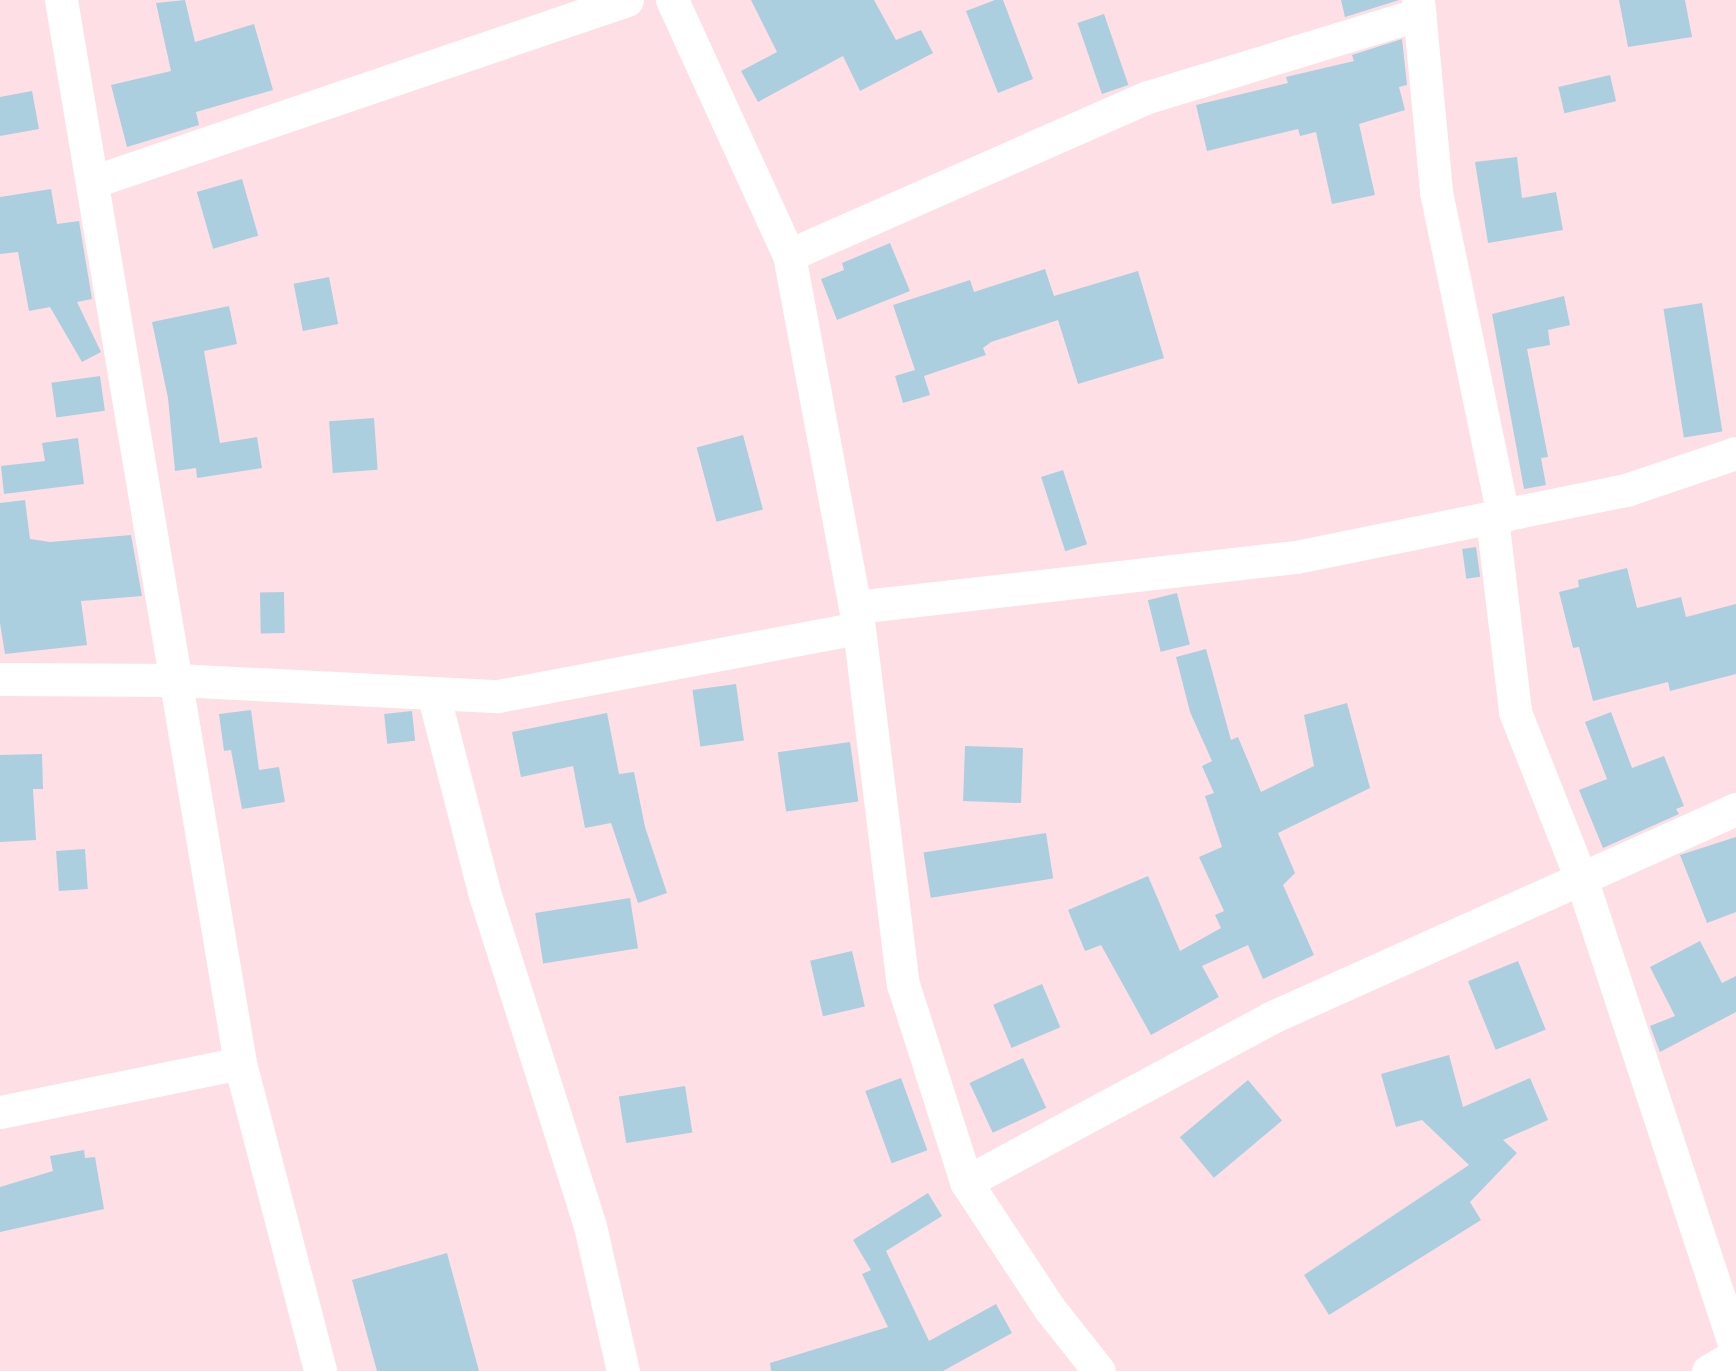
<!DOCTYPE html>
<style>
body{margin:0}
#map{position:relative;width:1736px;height:1371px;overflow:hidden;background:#fedfe5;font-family:Overpass,sans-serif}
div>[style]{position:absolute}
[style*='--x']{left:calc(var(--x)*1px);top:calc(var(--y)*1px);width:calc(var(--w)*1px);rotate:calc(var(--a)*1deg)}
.building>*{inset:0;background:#abcfdf;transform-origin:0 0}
.minor>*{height:33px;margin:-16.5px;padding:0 16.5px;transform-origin:16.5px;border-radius:16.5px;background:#fff}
span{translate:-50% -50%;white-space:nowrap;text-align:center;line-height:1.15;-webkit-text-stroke:7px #fedfe5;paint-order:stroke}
</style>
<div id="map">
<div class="building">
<div style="clip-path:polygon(185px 0,195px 42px,254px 24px,273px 90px,196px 112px,199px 125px,127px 147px,111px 85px,171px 71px,156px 3px)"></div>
<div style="clip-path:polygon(751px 0,874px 0,896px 40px,921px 30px,933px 53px,860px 91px,843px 56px,758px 102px,741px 71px,777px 52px)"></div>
<div style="clip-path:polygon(995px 0,1003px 0,1033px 79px,998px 93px,966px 11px)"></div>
<div style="clip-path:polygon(1341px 0,1399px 0,1345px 17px)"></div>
<div style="clip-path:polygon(1619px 0,1685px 0,1692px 37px,1628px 47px)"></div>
<div style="left:1104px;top:14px;width:75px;height:28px;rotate:71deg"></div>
<div style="clip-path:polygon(1402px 39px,1407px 85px,1399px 87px,1405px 110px,1359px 124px,1375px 195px,1332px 204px,1316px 132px,1300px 136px,1298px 129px,1207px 151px,1196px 105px,1288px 83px,1286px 77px,1354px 61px,1352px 55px)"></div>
<div style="left:1610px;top:75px;width:27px;height:53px;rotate:77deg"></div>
<div style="clip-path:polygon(32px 91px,39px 129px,0 136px,0 97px)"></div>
<div style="clip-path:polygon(1517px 157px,1522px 198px,1556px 192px,1563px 230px,1488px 243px,1475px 162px)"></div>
<div style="left:242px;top:179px;width:59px;height:47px;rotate:74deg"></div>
<div style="clip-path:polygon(51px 189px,57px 224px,79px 221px,92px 299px,77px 302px,101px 352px,82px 362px,50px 307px,29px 311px,18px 252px,0 254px,0 197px)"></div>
<div style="clip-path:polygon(890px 243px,910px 291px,837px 320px,821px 279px,844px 270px,842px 263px)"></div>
<div style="clip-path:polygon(1045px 269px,1054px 296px,1138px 271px,1164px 358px,1078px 384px,1058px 320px,991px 342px,983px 348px,986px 355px,924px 376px,930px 395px,903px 403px,895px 376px,915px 370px,893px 305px,970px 280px,974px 292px)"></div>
<div style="left:329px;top:277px;width:48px;height:36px;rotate:79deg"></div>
<div style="clip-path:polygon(1564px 296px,1570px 325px,1548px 330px,1550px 345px,1527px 349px,1548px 457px,1541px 458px,1546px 485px,1524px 489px,1492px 314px)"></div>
<div style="left:1702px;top:303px;width:130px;height:39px;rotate:81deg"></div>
<div style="clip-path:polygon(229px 306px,237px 344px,204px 351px,220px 443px,257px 437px,262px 468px,197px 478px,196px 468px,175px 471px,168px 398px,152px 322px)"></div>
<div style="left:100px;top:376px;width:35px;height:49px;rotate:82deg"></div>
<div style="left:374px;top:418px;width:52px;height:45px;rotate:86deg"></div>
<div style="left:743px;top:435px;width:77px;height:48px;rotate:75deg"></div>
<div style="clip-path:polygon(78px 438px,84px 484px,4px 494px,1px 466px,45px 461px,42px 443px)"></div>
<div style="left:1063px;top:470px;width:78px;height:23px;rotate:72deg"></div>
<div style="clip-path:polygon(25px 500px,30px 539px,50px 542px,131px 535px,142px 596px,81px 601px,87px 645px,5px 654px,0 623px,0 503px)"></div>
<div style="left:1476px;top:547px;width:30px;height:14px;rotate:82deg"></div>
<div style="clip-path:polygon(1627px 568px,1637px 608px,1681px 597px,1686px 617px,1736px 604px,1736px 674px,1670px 691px,1668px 682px,1593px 701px,1579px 647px,1573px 648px,1559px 592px,1579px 587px,1578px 580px)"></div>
<div style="left:284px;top:592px;width:41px;height:24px;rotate:89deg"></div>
<div style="left:1177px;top:593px;width:53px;height:30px;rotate:76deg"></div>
<div style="clip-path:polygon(1206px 649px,1231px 740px,1238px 737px,1261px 792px,1314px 766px,1304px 715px,1347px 703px,1370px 788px,1278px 833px,1295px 873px,1283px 885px,1314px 955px,1263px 979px,1248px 945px,1202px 966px,1219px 997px,1151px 1035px,1101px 945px,1085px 951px,1068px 910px,1148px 876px,1180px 951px,1221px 928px,1215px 915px,1224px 911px,1199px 857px,1222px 847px,1205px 796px,1214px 793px,1202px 766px,1212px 761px,1190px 712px,1176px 657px)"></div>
<div style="left:736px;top:684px;width:57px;height:44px;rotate:82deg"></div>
<div style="clip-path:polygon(251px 710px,259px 770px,279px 767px,285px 802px,242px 809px,231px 750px,224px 751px,219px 714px)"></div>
<div style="left:412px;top:711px;width:30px;height:28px;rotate:84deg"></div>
<div style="clip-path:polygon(1611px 712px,1632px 768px,1664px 756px,1684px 806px,1676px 809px,1679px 814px,1603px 848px,1579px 790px,1607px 779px,1585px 722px)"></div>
<div style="clip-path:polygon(607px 713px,619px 774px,634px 772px,645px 827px,667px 893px,638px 903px,611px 823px,585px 828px,573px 766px,521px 777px,512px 732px)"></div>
<div style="left:850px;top:742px;width:60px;height:73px;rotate:82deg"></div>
<div style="left:965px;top:746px;width:58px;height:55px;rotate:2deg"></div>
<div style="clip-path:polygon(42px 754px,43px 789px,33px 789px,36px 840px,0 842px,0 755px)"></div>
<div style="left:1046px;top:833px;width:46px;height:124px;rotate:81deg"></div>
<div style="clip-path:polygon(1736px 837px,1736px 912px,1707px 923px,1680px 855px)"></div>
<div style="left:85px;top:849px;width:40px;height:29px;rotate:86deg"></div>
<div style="left:630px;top:898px;width:51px;height:96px;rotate:81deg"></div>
<div style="clip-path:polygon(1700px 941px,1722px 983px,1736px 976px,1736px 1012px,1660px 1052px,1650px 1026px,1675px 1016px,1650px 967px)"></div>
<div style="left:852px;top:951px;width:57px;height:43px;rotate:77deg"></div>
<div style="left:1518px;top:961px;width:74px;height:54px;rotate:68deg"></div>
<div style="left:1042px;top:984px;width:47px;height:53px;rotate:67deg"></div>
<div style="clip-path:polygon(1449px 1055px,1463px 1107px,1530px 1078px,1548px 1120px,1503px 1140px,1517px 1153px,1470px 1202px,1481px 1220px,1329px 1315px,1304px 1275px,1469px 1165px,1422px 1120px,1396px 1127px,1381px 1074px)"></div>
<div style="left:1023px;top:1058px;width:55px;height:59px;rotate:65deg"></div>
<div style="left:901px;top:1078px;width:77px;height:38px;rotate:70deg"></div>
<div style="left:1248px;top:1080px;width:53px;height:89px;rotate:50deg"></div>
<div style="left:685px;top:1086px;width:47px;height:67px;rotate:81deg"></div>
<div style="clip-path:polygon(84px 1150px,85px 1158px,95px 1157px,104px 1209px,0 1232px,0 1187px,53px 1171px,50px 1156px)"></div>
<div style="clip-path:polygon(928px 1193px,942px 1216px,886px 1251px,929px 1341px,996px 1304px,1012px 1333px,943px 1371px,771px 1371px,770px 1363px,888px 1327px,862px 1274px,871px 1270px,853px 1240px)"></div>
<div style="clip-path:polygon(447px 1253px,479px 1371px,377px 1371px,352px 1280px)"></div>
</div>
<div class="minor">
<div style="--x:61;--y:0;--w:1078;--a:80.44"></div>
<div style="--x:240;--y:1063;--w:318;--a:75.4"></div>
<div style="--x:672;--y:0;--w:281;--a:65.4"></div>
<div style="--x:789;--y:255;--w:380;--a:79.4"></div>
<div style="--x:859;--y:628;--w:359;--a:83"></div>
<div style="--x:903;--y:984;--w:208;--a:72.3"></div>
<div style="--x:966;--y:1182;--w:151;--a:56.6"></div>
<div style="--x:1049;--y:1308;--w:80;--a:51.6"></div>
<div style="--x:1418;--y:0;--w:193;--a:84.6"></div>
<div style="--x:1436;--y:192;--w:331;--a:78.3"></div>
<div style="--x:92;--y:182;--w:565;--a:-18.79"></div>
<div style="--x:789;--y:255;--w:392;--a:-23.8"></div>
<div style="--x:1148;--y:97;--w:284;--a:-17"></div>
<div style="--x:1492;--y:518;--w:195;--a:83.2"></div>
<div style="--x:1515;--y:712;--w:182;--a:68.4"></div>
<div style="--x:1582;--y:881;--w:494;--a:71.8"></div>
<div style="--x:856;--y:607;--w:443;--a:-6.5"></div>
<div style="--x:1296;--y:557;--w:337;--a:-11.5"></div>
<div style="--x:1626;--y:490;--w:116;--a:-18.6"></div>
<div style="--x:0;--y:679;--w:177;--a:0.3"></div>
<div style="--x:177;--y:680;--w:321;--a:2.9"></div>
<div style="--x:498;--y:696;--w:367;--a:-10.7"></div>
<div style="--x:433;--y:693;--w:209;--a:75.6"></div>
<div style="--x:485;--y:895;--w:347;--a:72.4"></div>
<div style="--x:590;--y:1226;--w:149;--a:77.2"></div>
<div style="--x:0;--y:1112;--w:245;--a:-11.5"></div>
<div style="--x:966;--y:1182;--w:345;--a:-28.3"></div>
<div style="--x:1270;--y:1018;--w:511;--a:-24.16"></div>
<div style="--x:1708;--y:1371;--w:32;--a:-30"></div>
</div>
</div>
